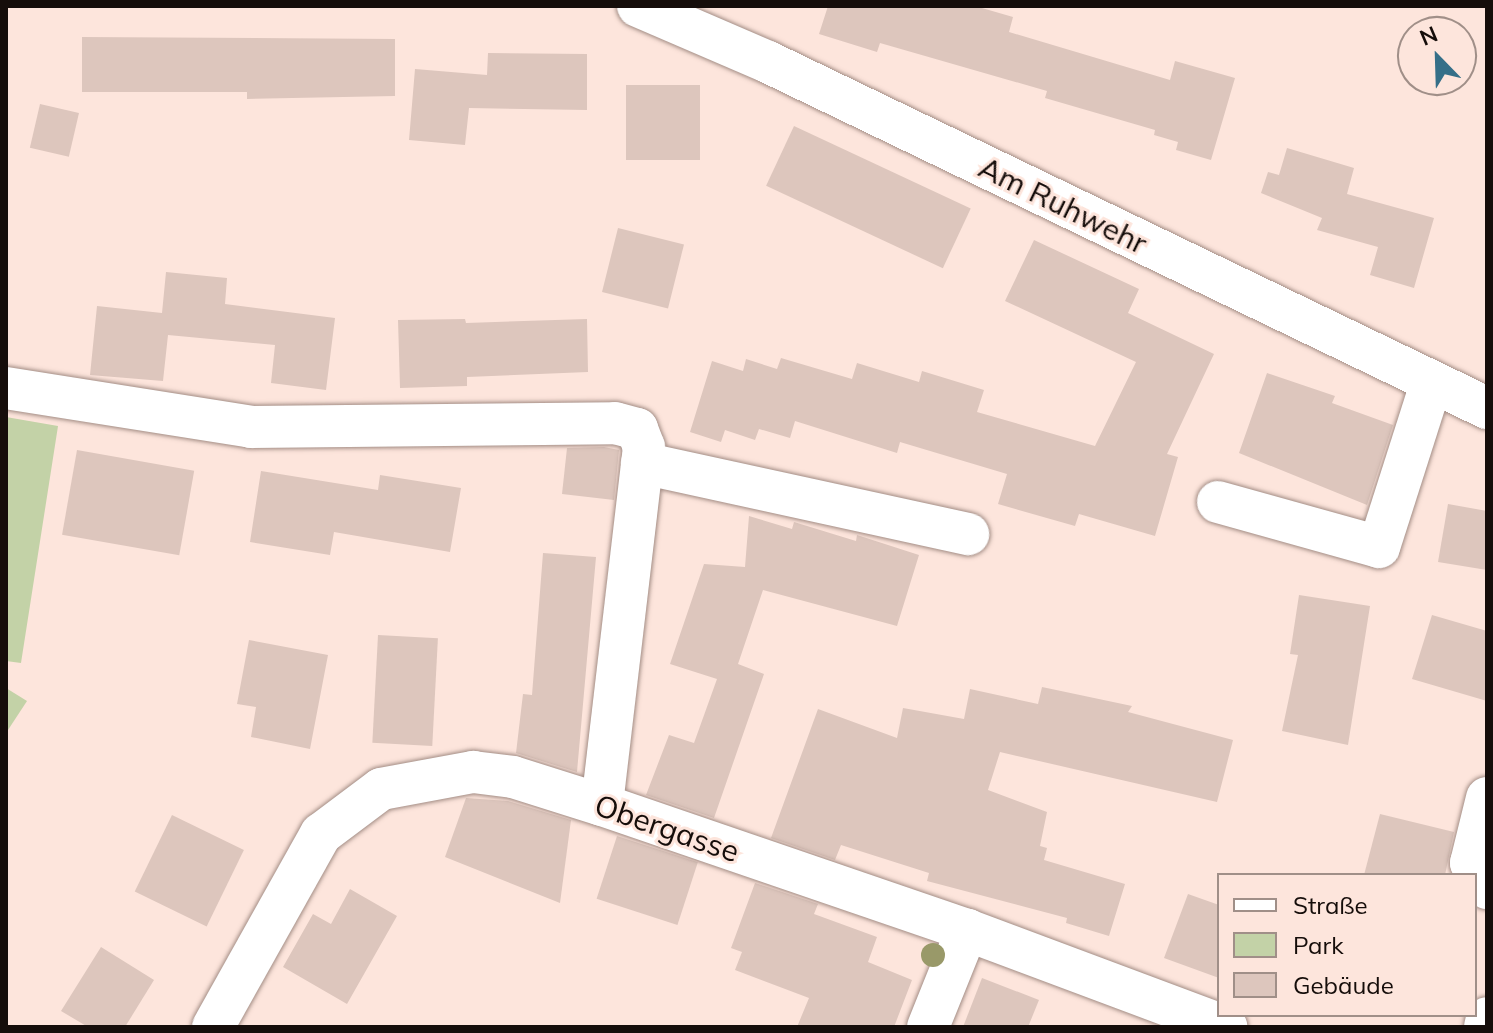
<!DOCTYPE html>
<meta charset="utf-8">
<style>
body{margin:0}
#map{position:relative;width:1493px;height:1033px;overflow:hidden;background:#fde5dc;font-family:Mulish,sans-serif}
div>[style]{position:absolute}
[style*='--x']{left:calc(var(--x)*1px);top:calc(var(--y)*1px);width:calc(var(--w)*1px);rotate:calc(var(--a)*1deg)}
.green>*{inset:0;background:#c3d2a7}
.building>*{inset:0;background:#ddc6bd;transform-origin:0 0}
.roads{filter:drop-shadow(0 0 2px #a38d85) drop-shadow(0 0 2px #a38d85)}
.minor>*{height:42px;margin:-21px;padding:0 21px;transform-origin:21px;border-radius:21px;background:#fff}
.trees>*{width:24px;height:24px;margin:-12px;border-radius:50%;background:#999969}
span{translate:-50% -50%;white-space:nowrap;text-align:center;line-height:1.15;-webkit-text-stroke:6px #fde5dc;paint-order:stroke}
.street-label{font-size:30px;color:#150d0a}
.frame{position:absolute;inset:0;border:8px solid #150d0a;pointer-events:none}
.legend{position:absolute;left:1217px;top:873px;width:260px;height:144px;box-sizing:border-box;background:#fde5dc;border:2px solid #a08f88;margin:0;padding:10px 14px;list-style:none;font-size:24px;color:#150d0a}
.legend li{display:flex;align-items:center;gap:16px;height:40px}
.legend b{width:40px;border:2px solid #a08f88}
.north{position:absolute;left:1397px;top:16px;width:80px;height:80px;box-sizing:border-box;background:#fde5dc;border:2px solid #a08f88;border-radius:50%;rotate:337deg;font-size:22px;font-weight:700;line-height:32px;text-align:center;color:#150d0a}
.north::after{content:'';display:block;margin:auto;width:28px;height:36px;background:#356f88;clip-path:polygon(50% 0,100% 100%,50% 72%,0 100%)}
</style>
<div id="map">
<div class="green">
<div style="clip-path:polygon(6px 417px,58px 426px,21px 663px,6px 661px)"></div>
<div style="clip-path:polygon(6px 688px,27px 701px,6px 733px)"></div>
</div>
<div class="building">
<div style="clip-path:polygon(828px 6px,975px 6px,1013px 17px,1009px 32px,1170px 80px,1175px 61px,1235px 78px,1211px 160px,1176px 150px,1178px 142px,1154px 135px,1155px 130px,1045px 98px,1047px 91px,880px 43px,877px 52px,819px 34px)"></div>
<div style="clip-path:polygon(82px 37px,395px 39px,395px 96px,247px 99px,247px 92px,82px 92px)"></div>
<div style="clip-path:polygon(488px 53px,587px 54px,587px 110px,469px 108px,465px 145px,409px 140px,415px 69px,487px 75px)"></div>
<div style="left:626px;top:85px;width:74px;height:75px"></div>
<div style="left:40px;top:104px;width:40px;height:45px;rotate:13deg"></div>
<div style="left:794px;top:126px;width:195px;height:66px;rotate:25deg"></div>
<div style="clip-path:polygon(1287px 148px,1354px 168px,1347px 194px,1434px 218px,1414px 288px,1370px 275px,1378px 247px,1317px 230px,1322px 218px,1261px 193px,1268px 172px,1279px 175px)"></div>
<div style="left:618px;top:228px;width:68px;height:66px;rotate:14deg"></div>
<div style="clip-path:polygon(1034px 240px,1139px 289px,1128px 313px,1214px 354px,1167px 454px,1178px 457px,1155px 536px,1079px 514px,1075px 526px,998px 504px,1007px 474px,900px 442px,897px 453px,795px 421px,790px 438px,759px 429px,755px 440px,725px 430px,721px 442px,690px 432px,712px 361px,743px 371px,746px 359px,777px 369px,781px 358px,852px 379px,857px 363px,919px 382px,922px 371px,984px 390px,977px 412px,1095px 446px,1136px 362px,1005px 301px)"></div>
<div style="clip-path:polygon(166px 272px,227px 278px,225px 304px,335px 318px,326px 390px,271px 383px,275px 345px,168px 335px,163px 381px,90px 375px,97px 306px,162px 313px)"></div>
<div style="clip-path:polygon(465px 319px,466px 323px,587px 319px,588px 372px,467px 377px,467px 386px,400px 388px,398px 320px)"></div>
<div style="clip-path:polygon(1267px 373px,1335px 396px,1332px 403px,1393px 425px,1367px 505px,1239px 453px)"></div>
<div style="clip-path:polygon(604px 447px,619px 450px,614px 500px,562px 494px,567px 448px)"></div>
<div style="left:77px;top:450px;width:119px;height:86px;rotate:10deg"></div>
<div style="clip-path:polygon(261px 471px,378px 490px,380px 475px,461px 488px,450px 552px,334px 532px,330px 555px,250px 542px)"></div>
<div style="clip-path:polygon(1448px 504px,1487px 511px,1487px 570px,1438px 562px)"></div>
<div style="clip-path:polygon(749px 516px,792px 529px,794px 522px,856px 541px,857px 535px,919px 555px,897px 626px,763px 590px,738px 664px,764px 674px,714px 818px,646px 795px,669px 735px,694px 743px,717px 679px,670px 664px,704px 564px,745px 567px)"></div>
<div style="clip-path:polygon(543px 553px,596px 557px,577px 772px,516px 753px,523px 694px,532px 695px)"></div>
<div style="clip-path:polygon(1299px 595px,1370px 606px,1348px 745px,1282px 731px,1298px 655px,1290px 654px)"></div>
<div style="clip-path:polygon(1432px 615px,1487px 631px,1487px 701px,1412px 679px)"></div>
<div style="left:378px;top:635px;width:60px;height:108px;rotate:3deg"></div>
<div style="clip-path:polygon(249px 640px,328px 655px,310px 749px,251px 737px,256px 707px,237px 704px)"></div>
<div style="clip-path:polygon(1042px 687px,1132px 706px,1128px 712px,1233px 740px,1217px 802px,1000px 752px,988px 790px,1047px 812px,1040px 846px,1047px 848px,1044px 860px,1125px 884px,1109px 936px,1066px 923px,1067px 918px,927px 881px,929px 873px,841px 845px,835px 860px,771px 838px,818px 709px,897px 738px,903px 708px,964px 719px,970px 689px,1038px 704px)"></div>
<div style="clip-path:polygon(466px 798px,508px 801px,571px 820px,560px 903px,445px 857px)"></div>
<div style="clip-path:polygon(1380px 814px,1454px 832px,1445px 875px,1364px 875px)"></div>
<div style="left:172px;top:815px;width:80px;height:85px;rotate:26deg"></div>
<div style="left:617px;top:836px;width:85px;height:66px;rotate:18deg"></div>
<div style="clip-path:polygon(755px 883px,818px 904px,814px 914px,877px 937px,868px 962px,912px 980px,894px 1027px,797px 1027px,809px 998px,735px 970px,742px 952px,731px 948px)"></div>
<div style="clip-path:polygon(350px 889px,397px 916px,347px 1004px,283px 967px,313px 914px,331px 924px)"></div>
<div style="clip-path:polygon(1188px 894px,1219px 905px,1219px 978px,1164px 958px)"></div>
<div style="clip-path:polygon(101px 947px,154px 980px,125px 1027px,88px 1027px,61px 1011px)"></div>
<div style="clip-path:polygon(982px 978px,1039px 1000px,1028px 1027px,963px 1027px)"></div>
</div>
<div class="roads">
<div class="minor">
<div style="--x:638;--y:6;--w:142;--a:23.3"></div>
<div style="--x:768;--y:62;--w:798;--a:25.7"></div>
<div style="--x:6;--y:388;--w:248;--a:9"></div>
<div style="--x:251;--y:427;--w:364;--a:-0.6"></div>
<div style="--x:615;--y:423;--w:23;--a:15"></div>
<div style="--x:637;--y:429;--w:19;--a:69"></div>
<div style="--x:644;--y:447;--w:360;--a:96.7"></div>
<div style="--x:642;--y:463;--w:334;--a:12.3"></div>
<div style="--x:1218;--y:502;--w:167;--a:15.6"></div>
<div style="--x:1379;--y:547;--w:171;--a:-72.3"></div>
<div style="--x:1487;--y:798;--w:67;--a:103.8"></div>
<div style="--x:1471;--y:863;--w:30;--a:57"></div>
<div style="--x:213;--y:1027;--w:221;--a:-60.8"></div>
<div style="--x:321;--y:834;--w:75;--a:-36.9"></div>
<div style="--x:381;--y:789;--w:94;--a:-10.5"></div>
<div style="--x:473;--y:772;--w:40;--a:7.1"></div>
<div style="--x:513;--y:777;--w:93;--a:17.5"></div>
<div style="--x:602;--y:805;--w:386;--a:18.9"></div>
<div style="--x:967;--y:930;--w:277;--a:20.5"></div>
<div style="--x:928;--y:1027;--w:105;--a:-68.1"></div>
<div style="--x:1485;--y:1027;--w:9;--a:-77"></div>
</div>
</div>
<div class="trees">
<div style="left:933px;top:955px"></div>
</div>
<div class="street-label">
<span style="left:1063px;top:205px;rotate:26deg">Am Ruhwehr</span>
<span style="left:667px;top:828px;rotate:19deg">Obergasse</span>
</div>
<div class="frame"></div>
<ul class="legend">
<li><b style="height:10px;background:#fff"></b>Straße</li>
<li><b style="height:22px;background:#c3d2a7"></b>Park</li>
<li><b style="height:22px;background:#ddc6bd"></b>Gebäude</li>
</ul>
<div class="north">N</div>
</div>
